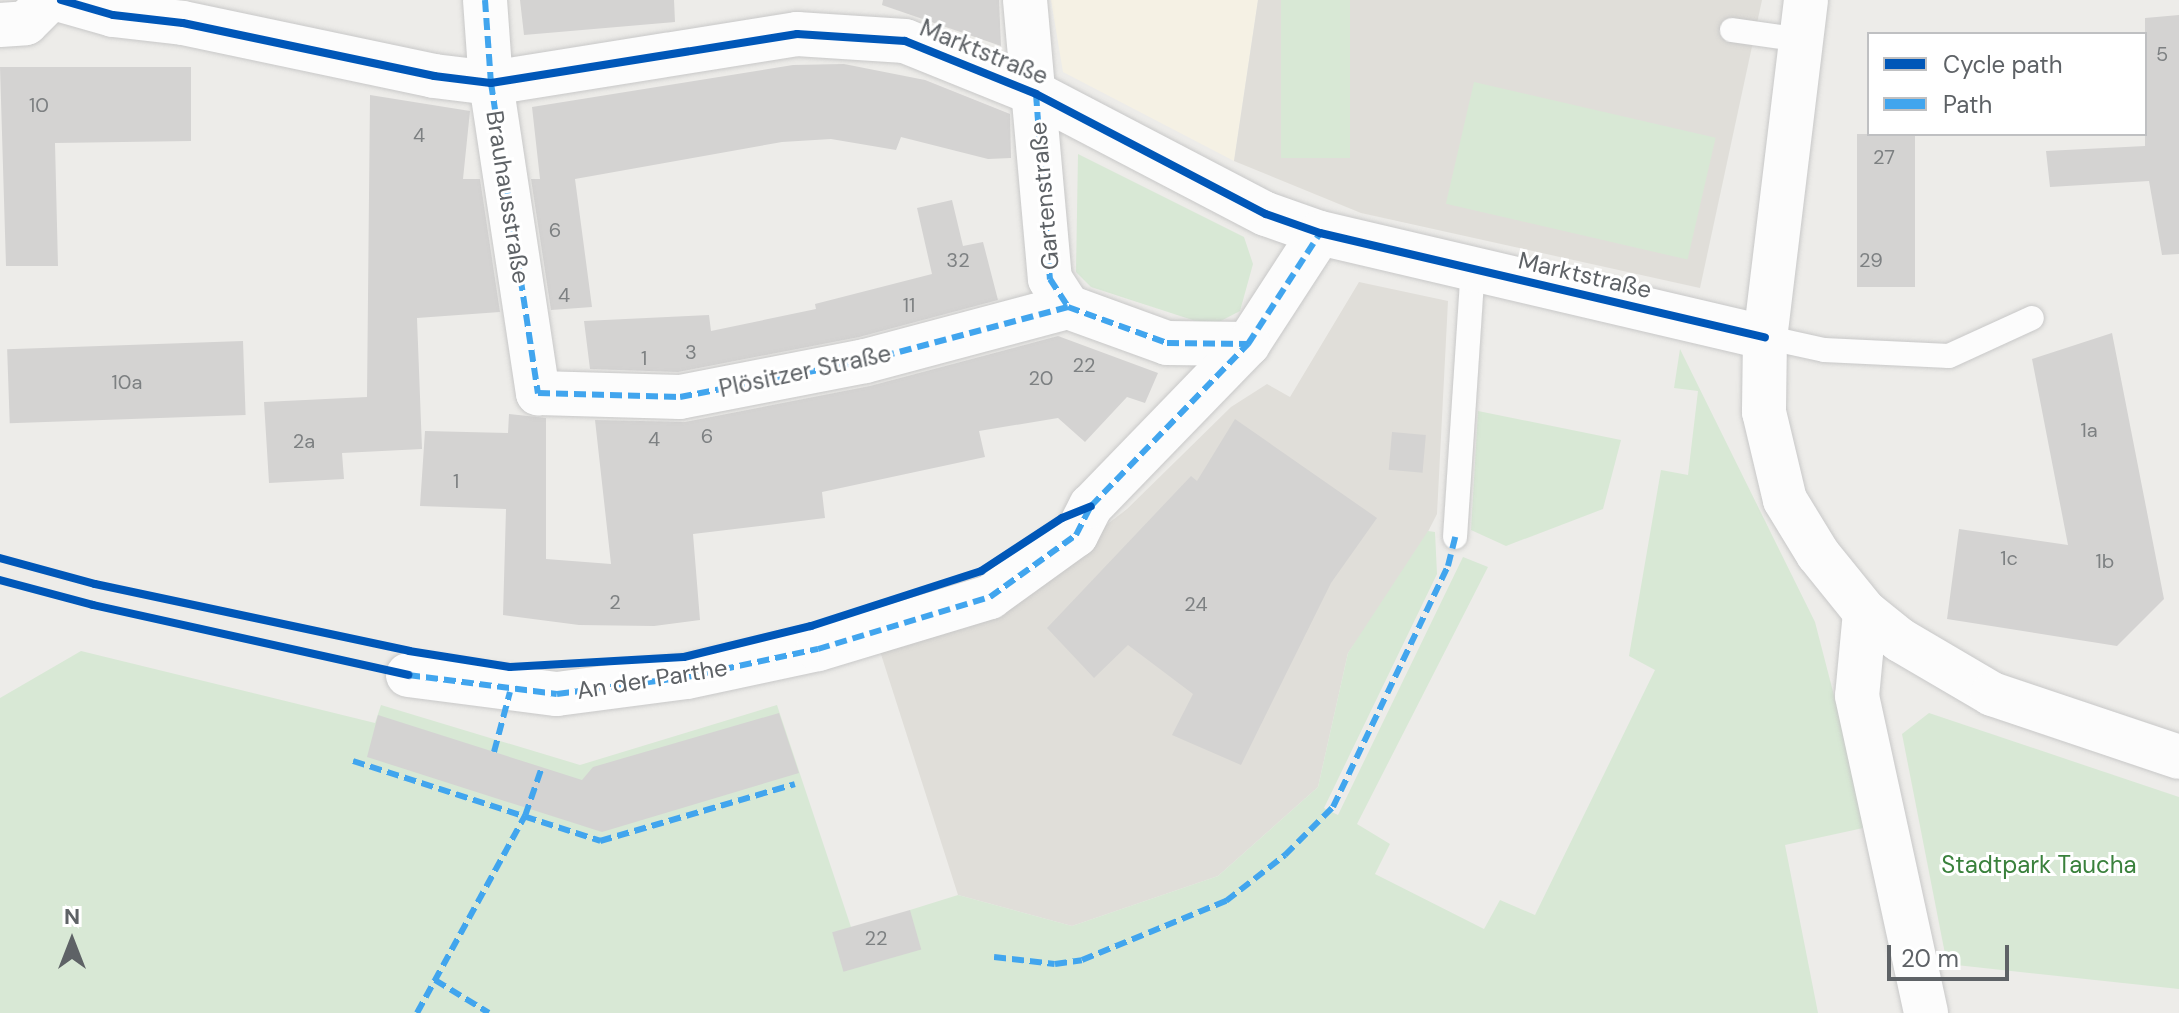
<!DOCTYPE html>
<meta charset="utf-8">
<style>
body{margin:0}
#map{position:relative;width:2179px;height:1013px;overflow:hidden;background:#edece9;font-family:"DM Sans",sans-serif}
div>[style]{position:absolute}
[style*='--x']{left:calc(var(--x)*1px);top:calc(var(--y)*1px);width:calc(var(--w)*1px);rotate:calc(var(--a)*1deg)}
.commercial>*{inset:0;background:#f5f1e4}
.education>*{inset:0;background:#e0ded9}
.green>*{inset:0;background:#d8e8d5;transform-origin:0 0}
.building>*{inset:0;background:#d4d3d2;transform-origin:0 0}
.roads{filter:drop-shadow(0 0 2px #c8c8c8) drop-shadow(0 0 2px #c8c8c8)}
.lane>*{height:24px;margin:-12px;padding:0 12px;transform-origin:12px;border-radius:12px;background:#fcfcfc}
.street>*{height:44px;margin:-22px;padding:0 22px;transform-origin:22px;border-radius:22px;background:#fcfcfc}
.secondary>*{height:44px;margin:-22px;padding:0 22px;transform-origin:22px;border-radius:22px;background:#fcfcfc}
.quiet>*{height:6px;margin-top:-3px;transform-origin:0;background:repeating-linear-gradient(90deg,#41a5ee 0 12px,transparent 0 18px)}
.cycleway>*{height:8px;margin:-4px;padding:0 4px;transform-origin:4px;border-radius:4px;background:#0057b8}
span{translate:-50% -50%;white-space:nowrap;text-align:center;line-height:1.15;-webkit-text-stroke:6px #fff;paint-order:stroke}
.number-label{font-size:20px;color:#7d8082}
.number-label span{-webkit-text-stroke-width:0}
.street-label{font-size:24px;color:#5e6266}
.park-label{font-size:24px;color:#3a813c}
.legend{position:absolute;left:1867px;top:32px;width:280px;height:104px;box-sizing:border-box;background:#fff;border:2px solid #bfc0c2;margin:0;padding:10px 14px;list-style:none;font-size:24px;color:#5e6266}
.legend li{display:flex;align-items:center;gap:16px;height:40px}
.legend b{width:40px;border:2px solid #bfc0c2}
.north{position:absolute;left:32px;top:901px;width:80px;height:80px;-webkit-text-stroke:6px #fff;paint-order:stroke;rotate:0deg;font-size:22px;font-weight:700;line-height:32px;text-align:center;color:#5e6266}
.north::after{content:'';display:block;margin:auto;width:28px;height:36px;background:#5e6266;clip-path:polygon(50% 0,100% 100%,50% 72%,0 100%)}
.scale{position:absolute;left:1887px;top:945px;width:122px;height:36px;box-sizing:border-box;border:4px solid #5e6266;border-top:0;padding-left:10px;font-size:24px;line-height:28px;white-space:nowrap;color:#5e6266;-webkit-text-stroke:6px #fff;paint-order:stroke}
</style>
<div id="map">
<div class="commercial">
<div style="clip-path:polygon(1051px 0,1258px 0,1234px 161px,1063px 72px)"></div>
</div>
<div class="education">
<div style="clip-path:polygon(1258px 0,1762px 0,1700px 288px,1361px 213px,1234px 161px)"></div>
<div style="clip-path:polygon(1359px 282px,1448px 301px,1437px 514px,1412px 563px,1348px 653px,1318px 787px,1218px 876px,1072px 926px,958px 895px,879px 648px,1022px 590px,1127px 509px,1231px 407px,1267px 384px,1290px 397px)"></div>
</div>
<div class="green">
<div style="left:1281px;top:0;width:69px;height:158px"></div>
<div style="left:1474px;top:82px;width:248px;height:125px;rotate:13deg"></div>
<div style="clip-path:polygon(1078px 154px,1244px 237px,1253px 264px,1240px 311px,1211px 326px,1091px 287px,1076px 272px)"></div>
<div style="clip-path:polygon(1680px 349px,1815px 622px,1868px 827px,1785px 845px,1818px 1013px,0 1013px,0 698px,81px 651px,375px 723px,381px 705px,580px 765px,777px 705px,864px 966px,910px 910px,958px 895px,1072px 926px,1218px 876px,1318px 787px,1348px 653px,1428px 531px,1435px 532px,1437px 574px,1324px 808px,1338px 815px,1463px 557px,1488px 567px,1357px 824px,1390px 844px,1375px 874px,1484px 929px,1500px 900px,1535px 915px,1655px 670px,1629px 656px,1661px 470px,1688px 475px,1698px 391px,1674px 388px)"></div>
<div style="clip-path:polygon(1478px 411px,1621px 440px,1603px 509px,1506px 546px,1471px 530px)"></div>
<div style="clip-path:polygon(1929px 713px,2179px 797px,2179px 989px,1947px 964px,1902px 734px)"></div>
</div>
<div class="building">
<div style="clip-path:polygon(520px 0,674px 0,675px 22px,524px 35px)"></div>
<div style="clip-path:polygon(883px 0,999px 0,1001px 46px,882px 5px)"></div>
<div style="clip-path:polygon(2179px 15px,2179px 254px,2162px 255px,2149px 181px,2050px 187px,2046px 151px,2145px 146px,2145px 18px)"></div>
<div style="clip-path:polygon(844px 64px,925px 80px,1010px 114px,1011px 158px,988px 159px,901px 137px,896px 150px,831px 139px,782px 142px,575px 179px,592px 307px,551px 310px,531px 179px,540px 179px,532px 107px,793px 65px)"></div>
<div style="clip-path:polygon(0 67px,191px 67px,191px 141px,55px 143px,58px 266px,6px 266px)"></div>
<div style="clip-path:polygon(370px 95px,470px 111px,463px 179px,480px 179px,500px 312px,417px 318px,422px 449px,342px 453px,344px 479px,269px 483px,264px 402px,367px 397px)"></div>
<div style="left:1857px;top:134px;width:58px;height:153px"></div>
<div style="clip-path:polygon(952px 200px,963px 246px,983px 242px,998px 300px,859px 337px,678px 372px,590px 369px,584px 321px,709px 315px,711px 331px,816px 309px,815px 304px,932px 274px,917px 208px)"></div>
<div style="clip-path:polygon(2112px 333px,2164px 599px,2117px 646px,1947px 619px,1959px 529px,2068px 545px,2032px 359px)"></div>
<div style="clip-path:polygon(1058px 336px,1158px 373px,1145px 403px,1127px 397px,1085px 442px,1058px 418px,979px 431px,985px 457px,822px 492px,825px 518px,693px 534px,700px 620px,654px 626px,579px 625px,503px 615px,506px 509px,420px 506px,425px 431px,508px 433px,509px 414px,546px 418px,546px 559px,611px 564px,595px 420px,685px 422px,870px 386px)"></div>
<div style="left:243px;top:341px;width:74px;height:236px;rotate:88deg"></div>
<div style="clip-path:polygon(1235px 419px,1377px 518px,1331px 583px,1241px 765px,1172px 735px,1193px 694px,1128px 645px,1094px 678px,1047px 628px,1191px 476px,1197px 481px)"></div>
<div style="left:1392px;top:432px;width:34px;height:38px;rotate:5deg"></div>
<div style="clip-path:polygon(779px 713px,799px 773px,602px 832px,367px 757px,378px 715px,582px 780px,593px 767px)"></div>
<div style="left:910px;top:910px;width:41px;height:81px;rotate:74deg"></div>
</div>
<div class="roads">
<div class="lane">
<div style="--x:1732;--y:30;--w:70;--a:8.2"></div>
<div style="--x:1765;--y:337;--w:60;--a:12.4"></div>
<div style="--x:1824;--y:350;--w:125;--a:2.7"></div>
<div style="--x:1949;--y:356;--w:91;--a:-24.6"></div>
<div style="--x:1455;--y:537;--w:269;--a:-86.2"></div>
</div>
<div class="street">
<div style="--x:61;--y:0;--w:54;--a:16.1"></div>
<div style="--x:113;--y:15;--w:70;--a:6.5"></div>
<div style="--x:183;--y:23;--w:257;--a:11.9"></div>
<div style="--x:434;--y:76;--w:57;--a:7"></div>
<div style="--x:491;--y:83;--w:310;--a:-9.1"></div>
<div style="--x:797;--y:34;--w:108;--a:3.7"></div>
<div style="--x:905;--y:41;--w:141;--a:22"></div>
<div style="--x:1036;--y:94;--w:259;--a:27.6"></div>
<div style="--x:1266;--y:214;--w:57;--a:19.4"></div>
<div style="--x:1320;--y:233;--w:457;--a:13.2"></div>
<div style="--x:485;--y:0;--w:83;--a:85.9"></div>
<div style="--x:491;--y:83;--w:314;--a:81.4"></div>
<div style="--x:538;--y:393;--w:142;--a:1.6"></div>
<div style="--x:680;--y:397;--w:188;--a:-11"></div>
<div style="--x:865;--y:361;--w:210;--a:-14.9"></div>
<div style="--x:1025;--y:0;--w:280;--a:84.9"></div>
<div style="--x:1050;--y:279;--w:33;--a:57"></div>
<div style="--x:1068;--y:307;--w:105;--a:20"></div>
<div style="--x:1167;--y:343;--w:81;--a:0.7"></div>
<div style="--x:1248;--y:344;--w:132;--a:-57"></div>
<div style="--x:0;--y:25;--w:26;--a:-4"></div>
<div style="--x:26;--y:23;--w:33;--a:-45"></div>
<div style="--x:1865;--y:612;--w:84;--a:95.4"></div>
<div style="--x:1857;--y:696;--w:324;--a:77.7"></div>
<div style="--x:408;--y:675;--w:150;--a:7.3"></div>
<div style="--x:557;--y:694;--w:131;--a:-7.5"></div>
<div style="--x:687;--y:677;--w:134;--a:-12.1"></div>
<div style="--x:818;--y:649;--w:180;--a:-16.8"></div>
<div style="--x:990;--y:597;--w:106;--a:-35.8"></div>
<div style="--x:1076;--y:535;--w:33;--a:-63"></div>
<div style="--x:1091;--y:506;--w:226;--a:-45.9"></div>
</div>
<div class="secondary">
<div style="--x:1806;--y:0;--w:339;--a:96.9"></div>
<div style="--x:1765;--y:337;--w:75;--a:90.8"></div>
<div style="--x:1764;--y:412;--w:90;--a:76.6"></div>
<div style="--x:1785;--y:500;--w:63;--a:58.6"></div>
<div style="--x:1818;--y:554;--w:75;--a:51"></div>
<div style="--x:1865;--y:612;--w:45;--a:38.7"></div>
<div style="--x:1900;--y:640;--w:107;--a:30.4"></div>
<div style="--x:1992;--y:694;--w:197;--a:18.6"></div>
</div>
</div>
<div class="quiet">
<div style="--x:485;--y:0;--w:83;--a:85.9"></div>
<div style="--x:491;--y:83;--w:314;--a:81.4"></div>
<div style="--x:538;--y:393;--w:142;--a:1.6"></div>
<div style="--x:680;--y:397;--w:188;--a:-11"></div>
<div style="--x:865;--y:361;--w:210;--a:-14.9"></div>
<div style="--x:1036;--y:94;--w:186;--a:85.7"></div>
<div style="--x:1050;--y:279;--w:33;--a:57"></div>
<div style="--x:1068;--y:307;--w:105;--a:20"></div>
<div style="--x:1167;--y:343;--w:81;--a:0.7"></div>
<div style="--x:1248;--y:344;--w:132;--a:-57"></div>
<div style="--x:408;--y:675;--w:150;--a:7.3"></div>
<div style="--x:557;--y:694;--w:131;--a:-7.5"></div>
<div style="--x:687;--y:677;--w:134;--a:-12.1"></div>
<div style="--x:818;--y:649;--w:180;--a:-16.8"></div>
<div style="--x:990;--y:597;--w:106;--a:-35.8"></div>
<div style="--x:1076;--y:535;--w:33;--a:-63"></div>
<div style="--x:1091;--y:506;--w:226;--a:-45.9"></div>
<div style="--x:494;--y:752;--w:62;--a:-75.1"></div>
<div style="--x:353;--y:761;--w:260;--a:17.9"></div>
<div style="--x:600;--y:841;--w:203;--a:-16.3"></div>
<div style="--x:994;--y:957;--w:61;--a:6.5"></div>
<div style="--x:1055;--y:964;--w:27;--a:-8"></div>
<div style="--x:1082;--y:960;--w:156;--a:-22.3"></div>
<div style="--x:1226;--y:901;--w:75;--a:-37.9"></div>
<div style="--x:1285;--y:855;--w:68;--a:-45"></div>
<div style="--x:1333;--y:807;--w:267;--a:-64.5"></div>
<div style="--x:1448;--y:566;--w:30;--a:-76"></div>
<div style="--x:435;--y:980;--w:63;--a:31.4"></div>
<div style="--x:417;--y:1013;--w:225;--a:-61.3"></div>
<div style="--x:525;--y:816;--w:52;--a:-70.9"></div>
</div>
<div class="cycleway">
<div style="--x:61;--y:0;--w:54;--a:16.1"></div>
<div style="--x:113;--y:15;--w:70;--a:6.5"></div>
<div style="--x:183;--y:23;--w:257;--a:11.9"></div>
<div style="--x:434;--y:76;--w:57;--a:7"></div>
<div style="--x:491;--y:83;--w:310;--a:-9.1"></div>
<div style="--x:797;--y:34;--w:108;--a:3.7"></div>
<div style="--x:905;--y:41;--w:141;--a:22"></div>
<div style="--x:1036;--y:94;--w:259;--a:27.6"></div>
<div style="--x:1266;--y:214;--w:57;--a:19.4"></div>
<div style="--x:1320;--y:233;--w:457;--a:13.2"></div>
<div style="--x:0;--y:558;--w:98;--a:15.3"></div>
<div style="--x:95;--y:584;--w:321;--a:12"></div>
<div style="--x:409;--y:651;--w:102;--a:9"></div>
<div style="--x:510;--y:667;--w:174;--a:-3.3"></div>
<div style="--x:684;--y:657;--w:131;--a:-13.7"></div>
<div style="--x:811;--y:626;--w:179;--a:-17.9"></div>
<div style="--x:981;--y:571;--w:97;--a:-33.2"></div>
<div style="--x:1062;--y:518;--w:31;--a:-22"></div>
<div style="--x:0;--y:580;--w:96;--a:15"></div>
<div style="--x:93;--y:605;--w:323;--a:12.5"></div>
</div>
<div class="number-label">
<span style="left:2162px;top:54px">5</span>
<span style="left:39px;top:105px">10</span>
<span style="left:419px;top:135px">4</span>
<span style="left:1884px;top:157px">27</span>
<span style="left:555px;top:230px">6</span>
<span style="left:958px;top:260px">32</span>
<span style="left:1871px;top:260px">29</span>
<span style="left:564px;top:295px">4</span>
<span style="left:909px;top:305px">11</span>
<span style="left:691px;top:352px">3</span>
<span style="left:644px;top:358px">1</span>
<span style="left:1084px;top:365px">22</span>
<span style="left:1041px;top:378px">20</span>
<span style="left:127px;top:382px">10a</span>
<span style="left:2089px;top:430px">1a</span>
<span style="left:707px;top:436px">6</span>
<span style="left:654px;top:439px">4</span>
<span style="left:304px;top:441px">2a</span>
<span style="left:456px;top:481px">1</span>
<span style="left:2009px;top:558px">1c</span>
<span style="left:2105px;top:561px">1b</span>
<span style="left:615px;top:602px">2</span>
<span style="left:1196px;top:604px">24</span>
<span style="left:876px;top:938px">22</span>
</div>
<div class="street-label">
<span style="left:984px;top:52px;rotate:22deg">Marktstraße</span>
<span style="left:1044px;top:196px;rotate:-95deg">Gartenstraße</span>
<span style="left:508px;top:197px;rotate:81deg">Brauhausstraße</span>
<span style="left:1585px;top:275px;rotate:13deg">Marktstraße</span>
<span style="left:805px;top:371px;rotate:-12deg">Plösitzer Straße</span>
<span style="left:652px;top:679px;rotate:-9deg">An der Parthe</span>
</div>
<div class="park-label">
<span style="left:2039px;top:865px">Stadtpark Taucha</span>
</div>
<ul class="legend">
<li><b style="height:10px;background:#0057b8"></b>Cycle path</li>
<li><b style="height:10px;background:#41a5ee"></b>Path</li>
</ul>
<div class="north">N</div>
<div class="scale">20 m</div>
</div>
